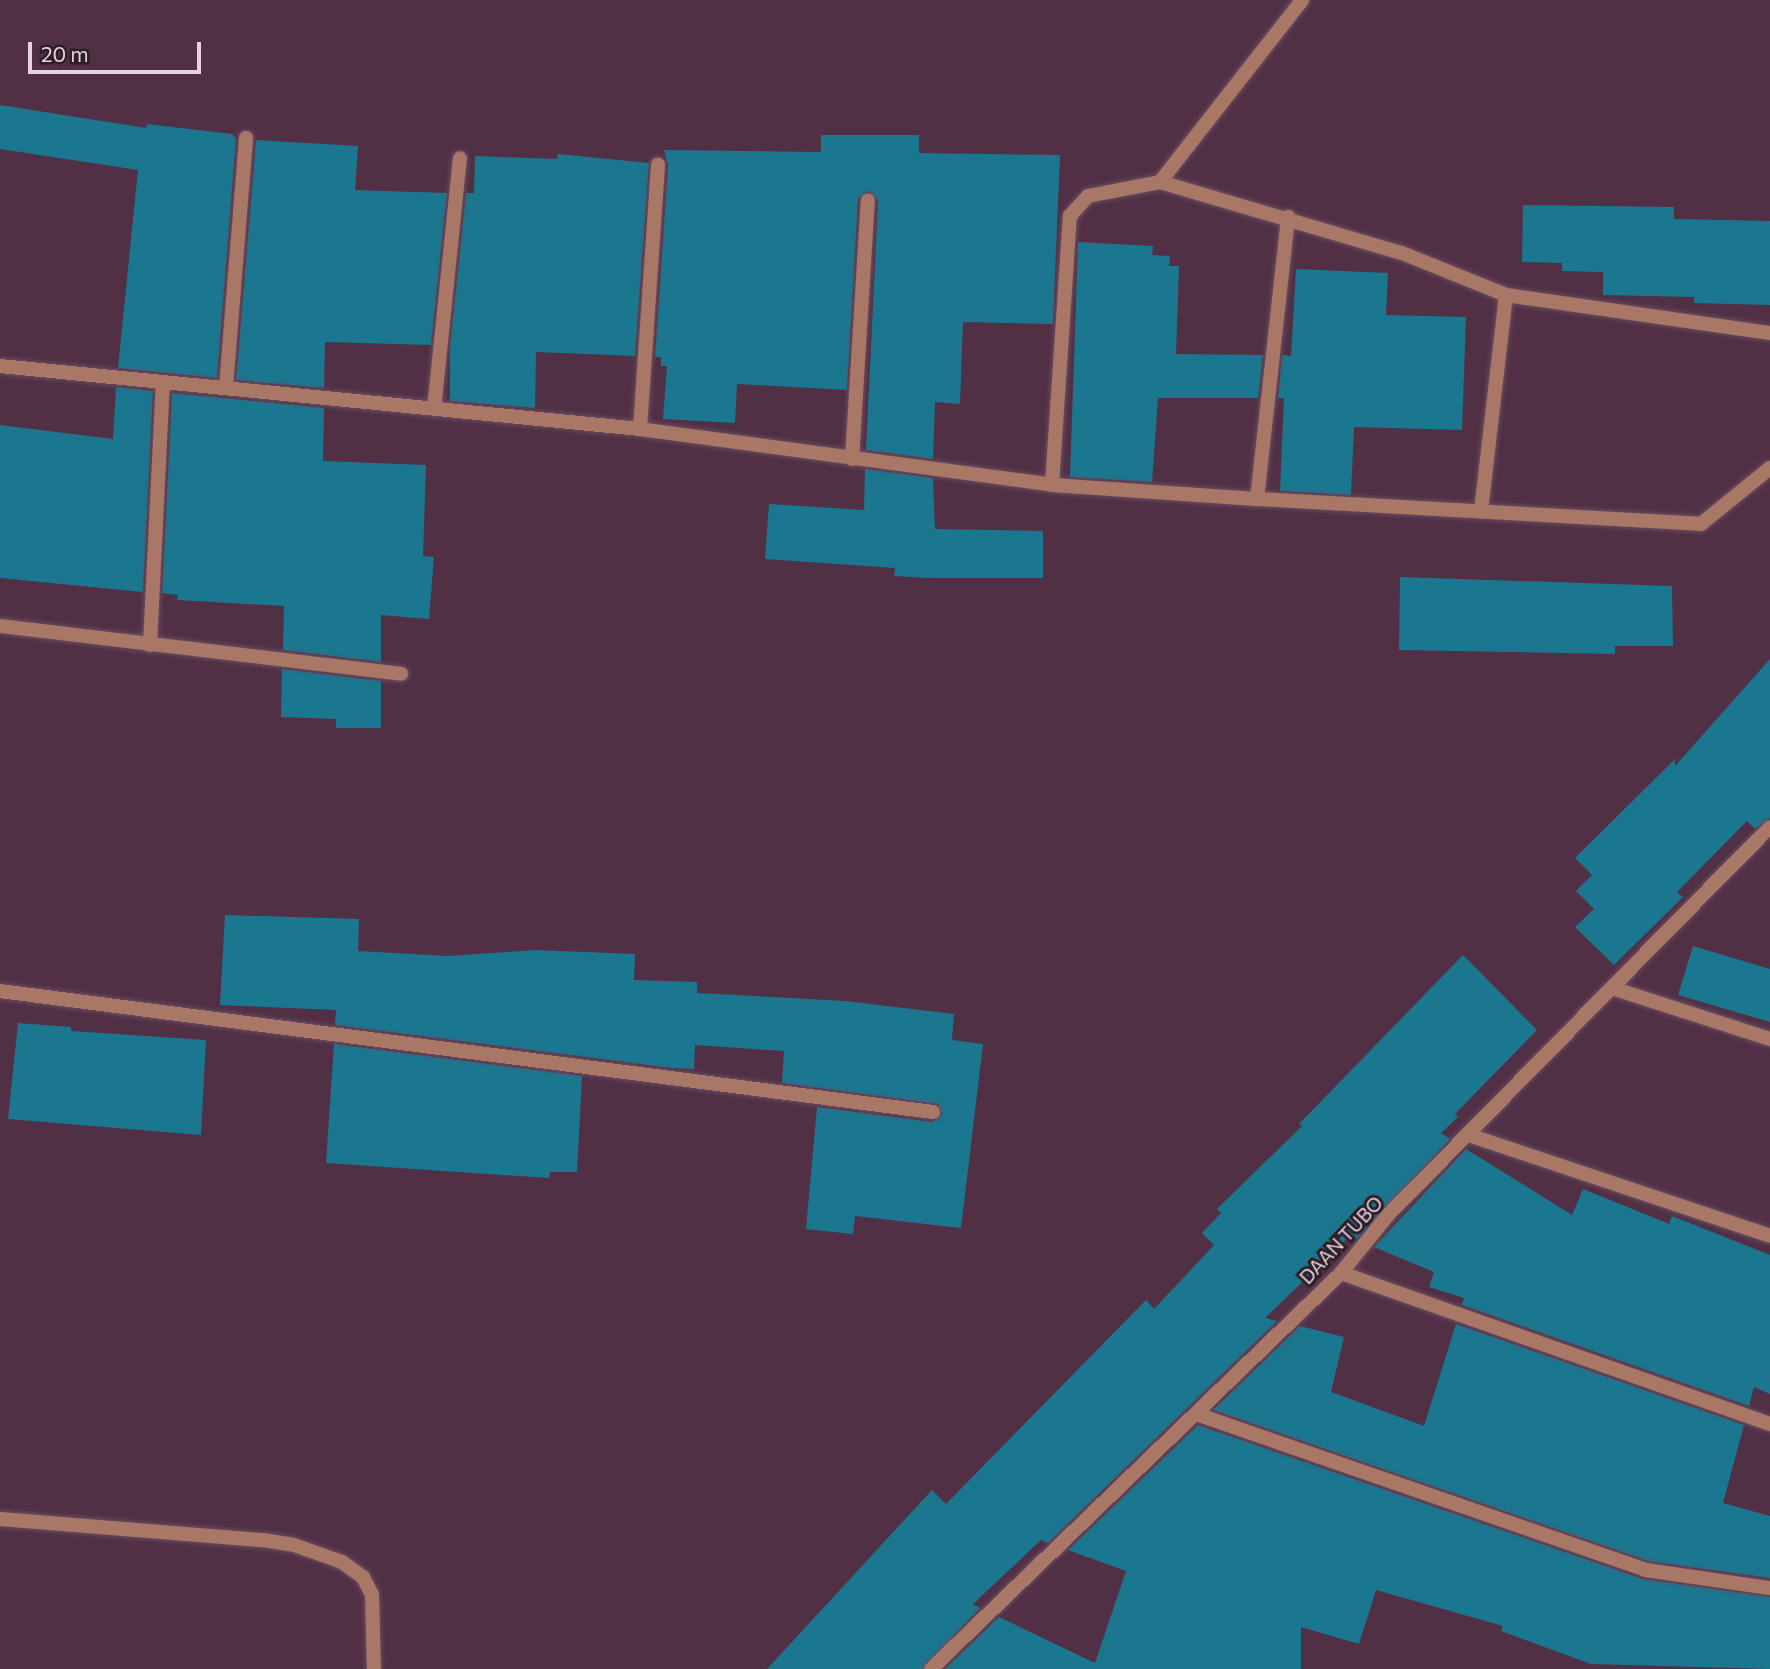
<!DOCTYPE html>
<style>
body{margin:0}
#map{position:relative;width:1770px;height:1669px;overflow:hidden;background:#513045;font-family:Commissioner,sans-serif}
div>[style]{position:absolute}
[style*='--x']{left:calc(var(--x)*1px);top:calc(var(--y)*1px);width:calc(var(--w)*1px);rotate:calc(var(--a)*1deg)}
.building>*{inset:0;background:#1b7790}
.roads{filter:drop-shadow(0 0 2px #6c4d61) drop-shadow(0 0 2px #6c4d61)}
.lane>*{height:14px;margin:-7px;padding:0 7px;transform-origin:7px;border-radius:7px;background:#a87765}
.street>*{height:14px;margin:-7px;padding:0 7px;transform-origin:7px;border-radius:7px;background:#a87765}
span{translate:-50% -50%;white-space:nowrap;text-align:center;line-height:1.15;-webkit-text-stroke:6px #2d1e28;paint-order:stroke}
.street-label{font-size:19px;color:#e8d3e0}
.scale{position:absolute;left:28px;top:42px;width:173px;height:32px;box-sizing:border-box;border:4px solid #e8d3e0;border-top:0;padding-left:9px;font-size:21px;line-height:24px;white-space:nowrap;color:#e8d3e0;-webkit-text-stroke:5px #2d1e28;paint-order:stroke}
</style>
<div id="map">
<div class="building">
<div style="clip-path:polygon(0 105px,146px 128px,147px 124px,232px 134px,236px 139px,217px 378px,118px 368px,138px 170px,0 149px)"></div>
<div style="clip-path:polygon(821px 135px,919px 135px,919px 153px,1060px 155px,1053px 324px,963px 322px,960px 404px,935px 402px,933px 459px,866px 450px,878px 201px,869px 191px,858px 199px,847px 390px,737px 384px,735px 423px,663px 419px,667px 366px,661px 366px,661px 357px,655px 357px,668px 166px,664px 150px,821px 152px)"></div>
<div style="clip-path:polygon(256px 140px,358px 146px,355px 190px,447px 193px,431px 345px,325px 342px,324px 388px,236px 380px)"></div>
<div style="clip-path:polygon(558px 154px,649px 163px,635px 356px,536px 352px,535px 408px,450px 401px,450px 346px,466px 193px,474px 193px,475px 156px,557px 159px)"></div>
<div style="clip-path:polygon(1523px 205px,1674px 207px,1674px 219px,1770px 221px,1770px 305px,1694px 303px,1694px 297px,1603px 295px,1603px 272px,1562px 271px,1562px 263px,1522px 262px)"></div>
<div style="clip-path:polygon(1078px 242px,1153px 246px,1152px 255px,1170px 256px,1169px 266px,1179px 266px,1176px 354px,1263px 355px,1258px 398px,1158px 398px,1152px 482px,1070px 477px)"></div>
<div style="clip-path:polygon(1296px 269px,1388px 273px,1386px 315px,1466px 317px,1462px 430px,1354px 427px,1351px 495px,1280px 491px,1284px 398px,1278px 398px,1282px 355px,1291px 356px)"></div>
<div style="clip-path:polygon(116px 387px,153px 391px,143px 592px,0 578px,0 425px,113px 439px)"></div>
<div style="clip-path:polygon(172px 393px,324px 408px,323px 461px,426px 465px,423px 556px,434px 557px,429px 619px,381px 615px,381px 662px,283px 650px,284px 606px,177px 600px,178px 595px,162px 593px)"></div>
<div style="clip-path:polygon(865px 469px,933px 478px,935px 529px,1043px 531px,1043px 578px,930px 578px,894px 576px,895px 568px,765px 559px,769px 504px,864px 510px)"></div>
<div style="clip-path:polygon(1400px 577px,1672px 586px,1673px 646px,1615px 646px,1615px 654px,1399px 650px)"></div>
<div style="clip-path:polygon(1770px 659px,1770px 818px,1755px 829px,1747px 821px,1677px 892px,1683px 897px,1614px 965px,1575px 927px,1594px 909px,1576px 891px,1592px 875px,1575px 858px,1675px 759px,1675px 766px)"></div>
<div style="clip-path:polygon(282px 669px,381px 681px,381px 728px,336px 728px,336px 719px,281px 717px)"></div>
<div style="clip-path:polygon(225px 915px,359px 919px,358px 951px,448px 956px,536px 950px,635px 954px,634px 980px,697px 982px,697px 993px,845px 1001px,954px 1014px,952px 1040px,983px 1044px,961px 1228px,855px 1216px,853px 1234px,806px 1229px,817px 1107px,932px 1122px,942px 1114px,938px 1104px,782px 1083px,784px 1051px,695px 1045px,694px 1069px,672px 1068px,335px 1025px,336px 1010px,220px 1005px)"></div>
<div style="clip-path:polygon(1693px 946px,1770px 969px,1770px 1022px,1678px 995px)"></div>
<div style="clip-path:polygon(1463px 955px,1537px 1030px,1455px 1114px,1458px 1117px,1441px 1133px,1450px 1139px,1356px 1240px,1349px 1237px,1265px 1318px,1277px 1321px,1048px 1543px,1041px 1540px,973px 1604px,980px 1608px,922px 1669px,767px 1669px,932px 1490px,946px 1504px,1146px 1300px,1154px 1309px,1214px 1245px,1202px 1233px,1221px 1213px,1217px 1209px,1302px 1126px,1299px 1124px)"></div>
<div style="clip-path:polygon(18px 1023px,71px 1027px,71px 1031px,206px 1040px,201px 1135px,8px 1119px)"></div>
<div style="clip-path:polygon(334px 1044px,582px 1076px,577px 1172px,550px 1172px,549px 1178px,326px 1163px)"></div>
<div style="clip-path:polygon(1466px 1149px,1572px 1215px,1583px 1189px,1669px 1224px,1672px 1216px,1770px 1255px,1770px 1394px,1754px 1387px,1749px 1406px,1462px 1305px,1464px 1298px,1429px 1287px,1434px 1272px,1374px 1247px)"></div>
<div style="clip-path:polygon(1456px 1324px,1744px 1425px,1723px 1503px,1770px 1516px,1770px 1578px,1648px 1561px,1213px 1410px,1300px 1326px,1344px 1337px,1331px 1392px,1424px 1426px)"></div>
<div style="clip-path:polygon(1198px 1425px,1643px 1579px,1770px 1597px,1770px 1669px,1591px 1664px,1501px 1631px,1503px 1626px,1376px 1590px,1359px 1644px,1301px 1627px,1301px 1669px,945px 1669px,999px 1617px,1095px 1663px,1126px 1571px,1068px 1550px)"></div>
</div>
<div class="roads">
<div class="lane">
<div style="--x:1469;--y:1135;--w:317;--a:18.5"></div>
<div style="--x:1341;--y:1273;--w:455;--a:19.4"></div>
<div style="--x:1196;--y:1414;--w:476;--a:19.1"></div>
<div style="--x:1646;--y:1570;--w:125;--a:8.3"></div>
<div style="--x:0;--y:1519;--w:264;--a:4.6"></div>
<div style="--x:263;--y:1540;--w:31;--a:9"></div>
<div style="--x:294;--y:1545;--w:51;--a:19.5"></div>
<div style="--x:342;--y:1562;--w:26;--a:36"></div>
<div style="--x:363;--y:1577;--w:20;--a:63"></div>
<div style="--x:372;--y:1595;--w:74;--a:88.5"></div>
</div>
<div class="street">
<div style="--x:1160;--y:182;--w:231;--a:-52"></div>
<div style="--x:0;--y:366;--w:643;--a:5.62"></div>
<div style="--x:640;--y:429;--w:416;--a:7.7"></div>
<div style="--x:1052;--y:485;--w:205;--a:3.9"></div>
<div style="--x:1257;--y:499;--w:445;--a:3.2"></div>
<div style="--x:1701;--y:524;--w:89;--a:-39.1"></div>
<div style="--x:226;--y:387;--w:250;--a:-85.4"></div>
<div style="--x:434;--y:409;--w:252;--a:-84.1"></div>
<div style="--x:640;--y:429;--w:265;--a:-86.1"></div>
<div style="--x:852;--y:459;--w:259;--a:-86.5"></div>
<div style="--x:1052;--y:485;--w:270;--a:-86.2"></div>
<div style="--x:1070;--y:216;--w:27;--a:-48"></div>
<div style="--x:1088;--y:196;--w:73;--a:-11"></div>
<div style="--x:1160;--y:182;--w:252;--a:16.4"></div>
<div style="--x:1402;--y:253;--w:112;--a:22"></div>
<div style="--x:1506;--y:295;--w:267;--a:8.2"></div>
<div style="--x:1257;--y:499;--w:284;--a:-83.7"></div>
<div style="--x:1481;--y:511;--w:217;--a:-83.4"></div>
<div style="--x:0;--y:626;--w:404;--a:6.8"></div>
<div style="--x:150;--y:645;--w:262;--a:-87.2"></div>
<div style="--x:1612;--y:988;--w:166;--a:17.9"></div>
<div style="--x:0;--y:991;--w:941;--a:7.39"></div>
<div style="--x:931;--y:1669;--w:570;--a:-44"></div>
<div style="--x:1341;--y:1273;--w:75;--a:-51"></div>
<div style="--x:1388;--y:1215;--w:544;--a:-45.45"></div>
</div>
</div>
<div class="street-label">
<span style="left:1341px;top:1240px;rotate:-47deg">DAAN TUBO</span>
</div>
<div class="scale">20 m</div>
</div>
